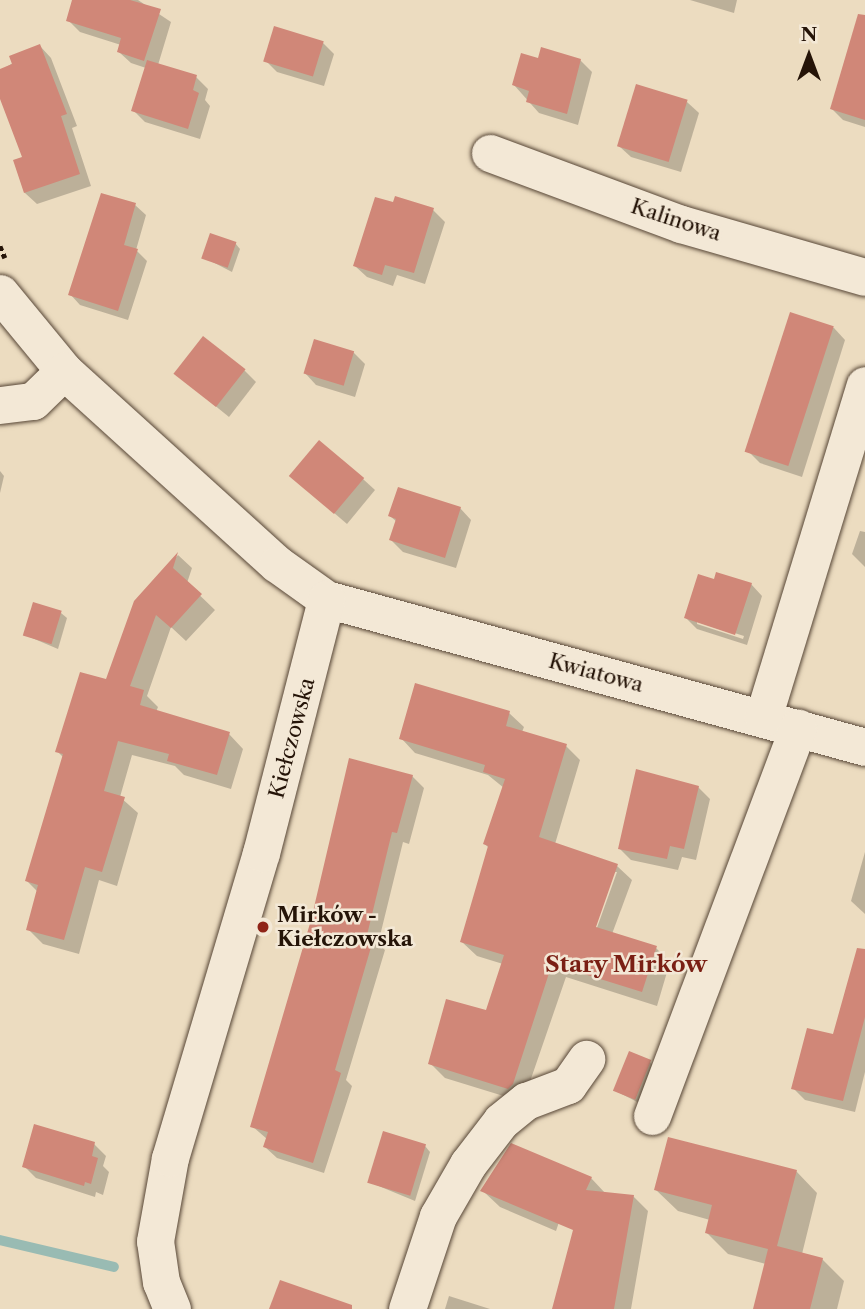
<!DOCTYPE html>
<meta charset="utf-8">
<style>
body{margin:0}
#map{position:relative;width:865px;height:1309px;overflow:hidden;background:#ecdcc0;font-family:"Libre Caslon Text",serif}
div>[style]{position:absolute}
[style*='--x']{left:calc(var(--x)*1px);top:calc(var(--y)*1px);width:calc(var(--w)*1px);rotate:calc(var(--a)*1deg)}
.shadow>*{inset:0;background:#0003}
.stream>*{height:10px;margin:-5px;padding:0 5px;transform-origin:5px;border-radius:5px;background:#99bbb3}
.building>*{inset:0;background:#d08778;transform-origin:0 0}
.path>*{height:4.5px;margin-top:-2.25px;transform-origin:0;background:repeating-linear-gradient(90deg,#251408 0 5px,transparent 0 8.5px)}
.roads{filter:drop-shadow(0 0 2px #574636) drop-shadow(0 0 2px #574636)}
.minor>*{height:37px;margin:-18.5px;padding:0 18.5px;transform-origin:18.5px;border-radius:18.5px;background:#f3e8d6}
.dots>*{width:19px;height:19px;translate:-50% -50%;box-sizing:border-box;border:4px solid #f3e8d6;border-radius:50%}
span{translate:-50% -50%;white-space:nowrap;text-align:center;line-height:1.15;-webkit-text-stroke:5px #f3e8d6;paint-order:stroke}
.street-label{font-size:21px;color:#251408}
.poi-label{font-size:21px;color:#251408;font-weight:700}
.left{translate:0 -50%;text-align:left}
.neighbourhood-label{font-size:23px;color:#7a1f14;font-weight:700}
.north{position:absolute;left:774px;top:21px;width:70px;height:70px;-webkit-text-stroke:5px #f3e8d6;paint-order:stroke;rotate:0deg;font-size:19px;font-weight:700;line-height:28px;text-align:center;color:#251408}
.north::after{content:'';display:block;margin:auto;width:24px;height:32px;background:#251408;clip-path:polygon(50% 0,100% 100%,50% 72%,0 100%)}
</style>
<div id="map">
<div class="shadow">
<div style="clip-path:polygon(74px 0,138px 0,171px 22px,158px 65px,196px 77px,208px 89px,205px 100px,210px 106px,200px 139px,145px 122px,133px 110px,146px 68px,131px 63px,119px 52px,121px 45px,80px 32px,68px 20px)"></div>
<div style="clip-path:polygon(690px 0,737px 0,734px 13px)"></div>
<div style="clip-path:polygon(323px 43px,334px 54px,324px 86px,277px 72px,265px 60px)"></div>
<div style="clip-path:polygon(40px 46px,51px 58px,77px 126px,72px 128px,91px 186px,37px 204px,25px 193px,15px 161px,24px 158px,0 94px,0 71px)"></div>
<div style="clip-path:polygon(865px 55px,865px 127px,843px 120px,832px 109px)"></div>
<div style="clip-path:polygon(539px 60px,580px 60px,592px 72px,578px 125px,539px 113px,514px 85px)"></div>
<div style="clip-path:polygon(687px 102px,699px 113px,681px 172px,631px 157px,619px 146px)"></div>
<div style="clip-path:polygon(135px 205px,146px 215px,136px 250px,147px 261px,128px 320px,80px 305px,70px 294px)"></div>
<div style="clip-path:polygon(433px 210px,445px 222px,425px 284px,397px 275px,393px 286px,367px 277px,355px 266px)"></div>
<div style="clip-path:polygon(235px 243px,240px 249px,232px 272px,203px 257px)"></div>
<div style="clip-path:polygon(792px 314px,834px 328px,845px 340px,802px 477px,760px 463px,748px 451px)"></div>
<div style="clip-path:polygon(353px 352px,365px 364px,355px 397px,316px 385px,305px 373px)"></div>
<div style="clip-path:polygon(244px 370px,256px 382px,229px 417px,176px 374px)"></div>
<div style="clip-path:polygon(0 471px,4px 476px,0 493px)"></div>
<div style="clip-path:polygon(291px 476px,363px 479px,375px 490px,347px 524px)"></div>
<div style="clip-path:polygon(460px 508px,471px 520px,456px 568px,403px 552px,391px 540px,397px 522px,390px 516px)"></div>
<div style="clip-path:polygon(860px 531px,865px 532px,865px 567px,852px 554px)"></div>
<div style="clip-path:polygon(178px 555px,192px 568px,187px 583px,215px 610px,186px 641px,171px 627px,147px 696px,158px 707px,156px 712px,229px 734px,243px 749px,231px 789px,184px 775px,175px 766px,132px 755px,120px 797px,138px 813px,117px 886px,99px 880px,79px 954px,43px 944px,28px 929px,38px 892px,27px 881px,64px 758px,57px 751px,107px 681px,135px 602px)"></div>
<div style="clip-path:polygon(evenodd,715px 581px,751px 584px,762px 596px,747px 645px,697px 629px,686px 618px,715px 581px,697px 621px,744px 636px,743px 639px,697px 624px,697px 621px)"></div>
<div style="clip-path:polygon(61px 613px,67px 618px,58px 649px,25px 635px)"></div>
<div style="clip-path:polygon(evenodd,509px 713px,524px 727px,522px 732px,566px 746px,580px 760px,555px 844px,617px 866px,632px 880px,612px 934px,656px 948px,670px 962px,657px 1006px,566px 977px,523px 1102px,445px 1078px,430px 1063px,488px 1013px,503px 964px,477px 956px,462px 942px,490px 849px,485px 844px,504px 788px,488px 775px,415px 753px,401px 738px,509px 713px,614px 872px,617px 872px,594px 936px,591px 935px,614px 872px)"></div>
<div style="clip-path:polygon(412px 776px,424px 788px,409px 844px,403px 842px,378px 944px,385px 950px,346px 1080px,352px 1086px,324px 1173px,277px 1158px,265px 1147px,267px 1139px,252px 1126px)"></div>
<div style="clip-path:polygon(698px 787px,710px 799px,696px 860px,682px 857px,678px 870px,631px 860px,619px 848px)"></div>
<div style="clip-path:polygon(865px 852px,865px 914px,851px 901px)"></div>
<div style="clip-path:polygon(865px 974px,865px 1072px,855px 1112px,805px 1100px,793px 1088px,834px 1037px)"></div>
<div style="clip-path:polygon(650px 1062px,655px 1067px,641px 1104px,614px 1090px)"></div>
<div style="clip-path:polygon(94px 1144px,106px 1156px,103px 1166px,109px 1172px,103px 1195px,96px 1192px,95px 1197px,36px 1178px,24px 1166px)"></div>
<div style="clip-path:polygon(425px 1146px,430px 1152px,415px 1201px,369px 1182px)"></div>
<div style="clip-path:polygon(796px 1171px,817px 1193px,802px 1254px,822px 1259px,844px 1281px,837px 1309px,755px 1309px,766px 1264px,728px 1254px,707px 1233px,710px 1220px,678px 1211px,656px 1190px)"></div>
<div style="clip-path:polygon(591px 1178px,606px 1194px,633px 1196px,648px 1211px,631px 1309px,561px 1309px,583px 1222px,561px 1216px,556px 1231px,500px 1207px,483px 1191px)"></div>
<div style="clip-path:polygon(449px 1296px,490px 1309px,445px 1309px)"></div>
</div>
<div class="stream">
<div style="--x:0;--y:1240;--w:117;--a:13.3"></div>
</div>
<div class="building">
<div style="clip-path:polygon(72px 0,130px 0,161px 9px,144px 61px,117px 52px,121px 38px,66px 21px)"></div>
<div style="clip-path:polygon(858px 14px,865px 15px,865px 120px,830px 109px)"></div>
<div style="left:274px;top:26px;width:52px;height:37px;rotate:17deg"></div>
<div style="clip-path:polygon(40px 44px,67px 114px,61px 116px,80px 174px,24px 193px,13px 160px,22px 157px,0 99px,0 69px,12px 64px,9px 56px)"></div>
<div style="clip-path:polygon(541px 47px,581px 59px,567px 114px,526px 102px,529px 91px,512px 85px,521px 53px,538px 58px)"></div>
<div style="clip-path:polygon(147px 60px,197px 75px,193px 90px,199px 93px,188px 129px,131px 111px)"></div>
<div style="left:636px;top:84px;width:54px;height:65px;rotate:17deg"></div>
<div style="clip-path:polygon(101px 193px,136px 203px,124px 245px,138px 249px,118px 311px,68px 295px)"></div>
<div style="clip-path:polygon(395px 196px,434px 208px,414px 273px,385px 265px,382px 275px,353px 266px,375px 197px,393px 202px)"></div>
<div style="left:210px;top:233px;width:28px;height:27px;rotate:19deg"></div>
<div style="left:790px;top:312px;width:46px;height:147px;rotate:18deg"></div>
<div style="left:203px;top:336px;width:54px;height:48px;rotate:38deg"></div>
<div style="left:314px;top:339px;width:42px;height:36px;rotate:17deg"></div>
<div style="left:319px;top:440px;width:59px;height:47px;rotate:40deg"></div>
<div style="clip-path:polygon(398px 487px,461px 507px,445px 558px,389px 540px,396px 519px,388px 516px)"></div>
<div style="clip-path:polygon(178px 552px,173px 568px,202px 594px,171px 628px,156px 615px,130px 686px,144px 690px,140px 705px,230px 732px,217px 775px,167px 761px,169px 754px,118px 741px,104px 791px,125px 797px,102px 872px,85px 867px,64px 940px,26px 930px,38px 885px,25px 881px,63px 754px,55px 752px,80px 672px,106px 679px,134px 601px)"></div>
<div style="clip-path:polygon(716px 572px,752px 583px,735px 635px,684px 618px,698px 574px,714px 579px)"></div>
<div style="left:33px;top:602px;width:30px;height:35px;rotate:17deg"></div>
<div style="clip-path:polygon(415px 683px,510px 711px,506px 726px,567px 744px,539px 837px,618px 864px,596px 927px,657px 946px,642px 992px,552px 964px,513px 1084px,508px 1089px,428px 1064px,446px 999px,486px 1010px,504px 955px,460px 942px,488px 846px,483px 844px,505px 779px,483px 772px,485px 765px,399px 739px)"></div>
<div style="clip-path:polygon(349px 758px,413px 775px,397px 833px,392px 832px,367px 935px,374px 937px,335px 1070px,341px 1073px,313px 1163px,263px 1147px,268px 1132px,250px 1127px,311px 920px)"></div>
<div style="clip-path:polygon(636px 769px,699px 786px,684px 849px,670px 846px,667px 859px,618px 849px)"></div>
<div style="clip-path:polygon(857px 948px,865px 949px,865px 1017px,843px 1101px,791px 1089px,807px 1028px,833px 1034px)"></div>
<div style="left:629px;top:1051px;width:24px;height:43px;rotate:22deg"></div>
<div style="clip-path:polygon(34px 1124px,95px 1142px,92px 1156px,98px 1158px,91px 1184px,85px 1182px,84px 1186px,22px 1167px)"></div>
<div style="left:383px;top:1131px;width:45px;height:54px;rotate:17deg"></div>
<div style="clip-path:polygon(668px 1137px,797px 1170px,777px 1246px,823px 1258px,810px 1309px,753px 1309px,768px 1249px,705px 1233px,712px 1205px,654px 1190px)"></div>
<div style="clip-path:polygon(511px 1143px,592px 1177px,586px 1190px,634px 1195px,614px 1309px,552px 1309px,573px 1230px,480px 1191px)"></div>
<div style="clip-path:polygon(280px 1280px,352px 1305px,352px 1309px,269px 1309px)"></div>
</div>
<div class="path">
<div style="--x:0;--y:246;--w:13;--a:67"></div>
</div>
<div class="roads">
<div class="minor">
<div style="--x:490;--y:153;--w:204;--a:20.4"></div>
<div style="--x:681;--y:224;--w:191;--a:16.1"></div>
<div style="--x:0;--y:293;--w:101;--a:50.6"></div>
<div style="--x:64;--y:371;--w:287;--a:42.2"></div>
<div style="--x:277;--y:564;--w:60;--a:35.5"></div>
<div style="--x:326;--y:599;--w:559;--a:15.35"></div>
<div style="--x:0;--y:405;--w:33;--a:-7"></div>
<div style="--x:33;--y:401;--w:43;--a:-44.1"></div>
<div style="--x:763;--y:718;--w:348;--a:-73"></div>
<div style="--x:652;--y:1116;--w:415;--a:-69.4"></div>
<div style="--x:172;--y:1309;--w:29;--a:-112"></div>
<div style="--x:161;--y:1282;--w:41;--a:-98.3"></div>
<div style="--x:155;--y:1241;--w:84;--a:-79.8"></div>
<div style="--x:170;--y:1158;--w:318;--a:-73.4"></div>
<div style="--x:261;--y:853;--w:262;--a:-75.6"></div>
<div style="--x:407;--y:1309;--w:98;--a:-71.6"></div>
<div style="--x:438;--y:1216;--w:60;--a:-60"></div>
<div style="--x:468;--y:1164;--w:54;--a:-52.5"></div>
<div style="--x:501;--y:1121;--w:32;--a:-39"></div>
<div style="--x:526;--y:1101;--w:45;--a:-20.9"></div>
<div style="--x:568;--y:1085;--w:32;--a:-55"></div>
</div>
</div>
<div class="dots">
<div style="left:263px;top:927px;background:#8f2418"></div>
</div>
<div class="street-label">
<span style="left:676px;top:220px;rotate:18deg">Kalinowa</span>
<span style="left:596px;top:673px;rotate:15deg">Kwiatowa</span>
<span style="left:292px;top:738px;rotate:-75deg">Kiełczowska</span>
</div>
<div class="poi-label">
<span class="left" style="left:277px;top:927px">Mirków -<br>Kiełczowska</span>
</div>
<div class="neighbourhood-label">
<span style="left:626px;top:964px">Stary Mirków</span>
</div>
<div class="north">N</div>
</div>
